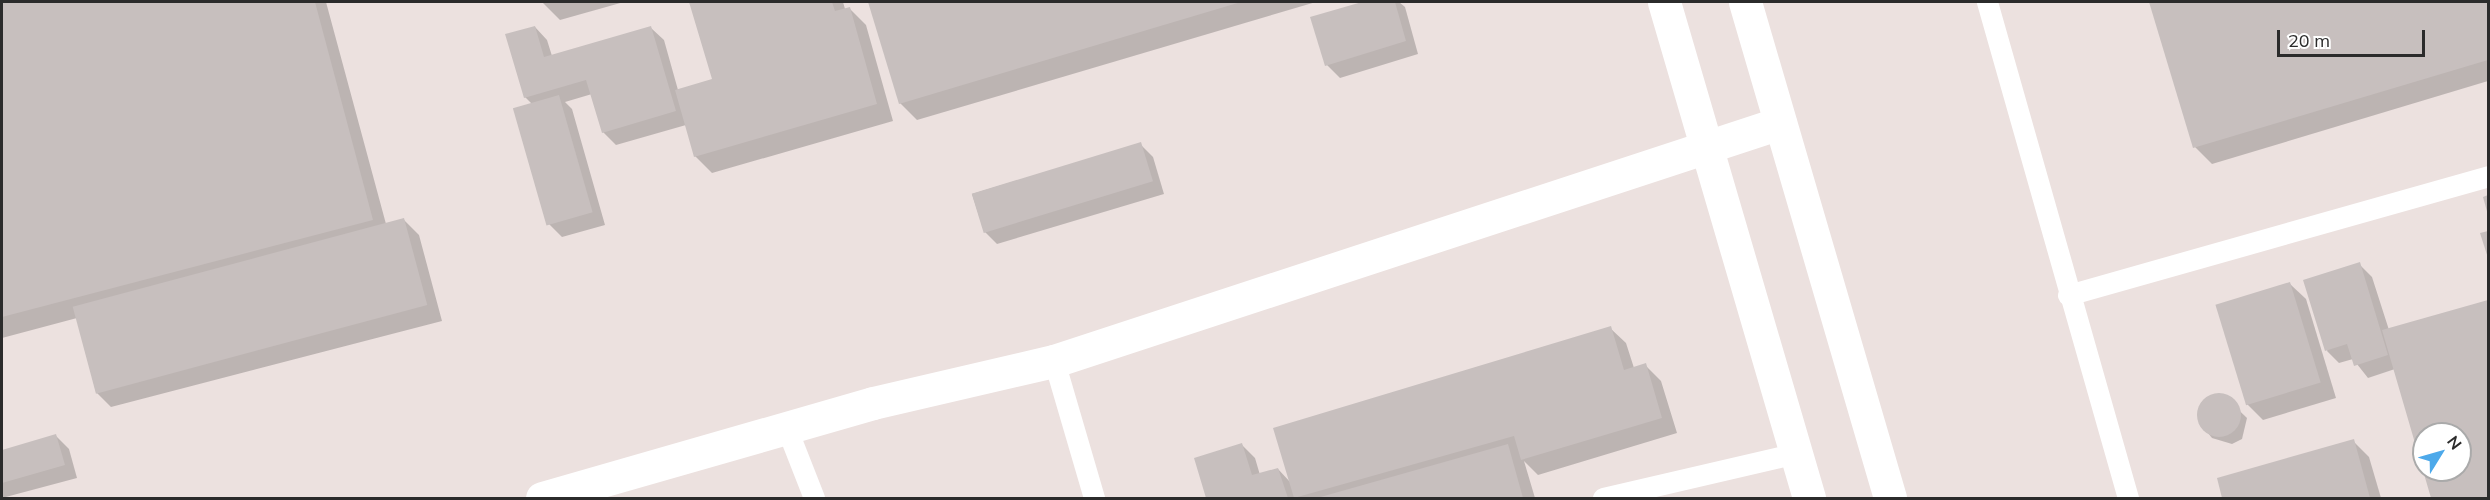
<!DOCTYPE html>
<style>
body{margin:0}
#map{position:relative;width:2490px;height:500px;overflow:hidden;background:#ece1df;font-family:Mulish,sans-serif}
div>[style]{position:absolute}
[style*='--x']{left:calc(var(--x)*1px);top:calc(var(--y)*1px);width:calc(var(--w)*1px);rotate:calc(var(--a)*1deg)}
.shadow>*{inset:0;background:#0003}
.building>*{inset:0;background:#c7bfbe;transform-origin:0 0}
.round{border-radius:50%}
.lane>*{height:21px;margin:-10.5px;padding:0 10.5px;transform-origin:10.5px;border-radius:10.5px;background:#fff}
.street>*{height:33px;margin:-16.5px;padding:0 16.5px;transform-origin:16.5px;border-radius:16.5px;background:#fff}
span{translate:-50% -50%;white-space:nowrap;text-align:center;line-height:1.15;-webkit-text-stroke:6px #fff;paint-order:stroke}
.frame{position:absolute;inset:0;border:3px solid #2b2b2b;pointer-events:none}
.north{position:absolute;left:2412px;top:422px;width:60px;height:60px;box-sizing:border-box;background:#fff;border:2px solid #aaa;border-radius:50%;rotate:53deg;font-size:16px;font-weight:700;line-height:24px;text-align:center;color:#2b2b2b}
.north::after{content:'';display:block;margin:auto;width:21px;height:27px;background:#4da9ea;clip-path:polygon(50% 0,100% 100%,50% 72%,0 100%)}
.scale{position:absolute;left:2277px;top:30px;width:148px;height:27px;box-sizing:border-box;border:3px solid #2b2b2b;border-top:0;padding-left:8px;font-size:18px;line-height:21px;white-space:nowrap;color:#2b2b2b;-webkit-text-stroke:4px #fff;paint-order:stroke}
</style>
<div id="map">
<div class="shadow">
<div style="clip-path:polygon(2px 2px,326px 2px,386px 224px,404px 220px,419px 235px,442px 321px,111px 407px,96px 392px,77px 318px,2px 338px)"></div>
<div style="clip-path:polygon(542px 2px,624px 2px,560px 20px)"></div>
<div style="clip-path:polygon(691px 2px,843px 2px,845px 9px,849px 8px,866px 25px,893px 121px,712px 173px,695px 156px,686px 125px,616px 145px,603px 132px,592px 94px,565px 102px,572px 109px,605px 225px,562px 237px,549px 224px,533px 105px,525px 97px,535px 27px,547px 40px,552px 56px,651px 28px,664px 40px,678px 90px,713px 80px)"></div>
<div style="clip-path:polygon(869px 2px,1316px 2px,917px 120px,900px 103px)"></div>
<div style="clip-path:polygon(1367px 2px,1399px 2px,1405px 7px,1418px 54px,1340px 78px,1327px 65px,1312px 18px)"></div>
<div style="clip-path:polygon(2151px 2px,2488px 2px,2488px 81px,2212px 164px,2195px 147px)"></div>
<div style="clip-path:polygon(1140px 144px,1153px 157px,1164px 194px,997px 244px,984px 231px,972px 194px)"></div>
<div style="clip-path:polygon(2359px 264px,2372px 277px,2389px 330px,2488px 301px,2488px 498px,2433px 498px,2424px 470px,2460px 470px,2460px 434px,2424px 434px,2424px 469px,2395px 369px,2368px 378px,2353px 359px,2339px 363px,2327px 351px)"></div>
<div style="clip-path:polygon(2290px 284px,2306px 299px,2336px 398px,2263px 420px,2247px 404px)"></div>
<div style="clip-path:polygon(1610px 328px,1626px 343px,1634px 368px,1645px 365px,1661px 381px,1677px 433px,1538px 475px,1524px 461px,1535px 498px,1208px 498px,1196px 459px,1242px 445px,1255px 458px,1260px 475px,1278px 469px,1291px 483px)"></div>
<div style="clip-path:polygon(2211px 395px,2223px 395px,2247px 418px,2242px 439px,2232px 444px,2212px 438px,2199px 422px,2202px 402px)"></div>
<div style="clip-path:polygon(56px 436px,69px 449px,77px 478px,2px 498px,2px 451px)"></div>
<div style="clip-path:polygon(2353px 441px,2369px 457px,2381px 498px,2224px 498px,2218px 479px)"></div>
</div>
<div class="building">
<div style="clip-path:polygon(2px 2px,315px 2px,373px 220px,2px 317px)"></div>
<div style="clip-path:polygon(689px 2px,832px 2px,835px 11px,850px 7px,877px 104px,694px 157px,675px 90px,712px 79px)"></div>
<div style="clip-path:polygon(868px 2px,1241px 2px,899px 104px)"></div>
<div style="clip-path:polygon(1362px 2px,1395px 2px,1406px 41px,1325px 66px,1310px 17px)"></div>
<div style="clip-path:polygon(2149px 2px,2488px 2px,2488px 60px,2193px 148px)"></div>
<div style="clip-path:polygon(535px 26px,544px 57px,651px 26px,676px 111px,602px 133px,586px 80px,524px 98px,505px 34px)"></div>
<div style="left:559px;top:95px;width:122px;height:48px;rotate:74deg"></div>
<div style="left:1141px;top:142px;width:41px;height:177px;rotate:73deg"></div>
<div style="clip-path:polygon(2488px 195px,2488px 215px,2483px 197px)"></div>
<div style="left:404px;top:218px;width:90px;height:343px;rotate:75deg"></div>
<div style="clip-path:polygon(2488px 231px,2488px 258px,2480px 233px)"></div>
<div style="clip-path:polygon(2360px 262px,2388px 355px,2354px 366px,2347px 344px,2325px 351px,2303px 280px)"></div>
<div style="left:2290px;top:282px;width:105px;height:78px;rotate:73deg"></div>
<div style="clip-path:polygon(evenodd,2488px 300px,2488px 498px,2431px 498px,2382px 330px,2488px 300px,2424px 434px,2460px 434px,2460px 470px,2424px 470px,2424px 434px)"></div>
<div style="clip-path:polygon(1611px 326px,1624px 370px,1646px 363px,1662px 418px,1521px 460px,1514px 436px,1294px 498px,1273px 428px)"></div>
<div class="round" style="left:2197px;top:393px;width:44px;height:44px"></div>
<div style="clip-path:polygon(56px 434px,65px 465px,2px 483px,2px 450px)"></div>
<div style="clip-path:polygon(2354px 439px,2370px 498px,2222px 498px,2217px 478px)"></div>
<div style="clip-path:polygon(1242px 443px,1252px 475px,1278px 468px,1288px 498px,1206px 498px,1194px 458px)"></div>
<div style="clip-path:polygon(1508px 444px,1523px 498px,1317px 498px)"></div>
</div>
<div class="lane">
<div style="--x:1987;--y:2;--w:516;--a:74.13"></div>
<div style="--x:2068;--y:295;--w:437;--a:-15.8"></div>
<div style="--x:1054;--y:361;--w:143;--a:73.7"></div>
<div style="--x:787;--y:429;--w:74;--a:68.6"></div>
<div style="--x:1603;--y:498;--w:198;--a:-13.1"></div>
</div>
<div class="street">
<div style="--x:1664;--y:2;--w:517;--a:73.7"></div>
<div style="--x:1745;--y:2;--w:517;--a:73.7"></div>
<div style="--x:542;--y:498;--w:344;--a:-16"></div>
<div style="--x:873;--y:403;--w:186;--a:-13.1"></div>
<div style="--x:1054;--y:361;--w:764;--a:-18.15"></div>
</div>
<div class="frame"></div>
<div class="north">N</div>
<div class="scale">20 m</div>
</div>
